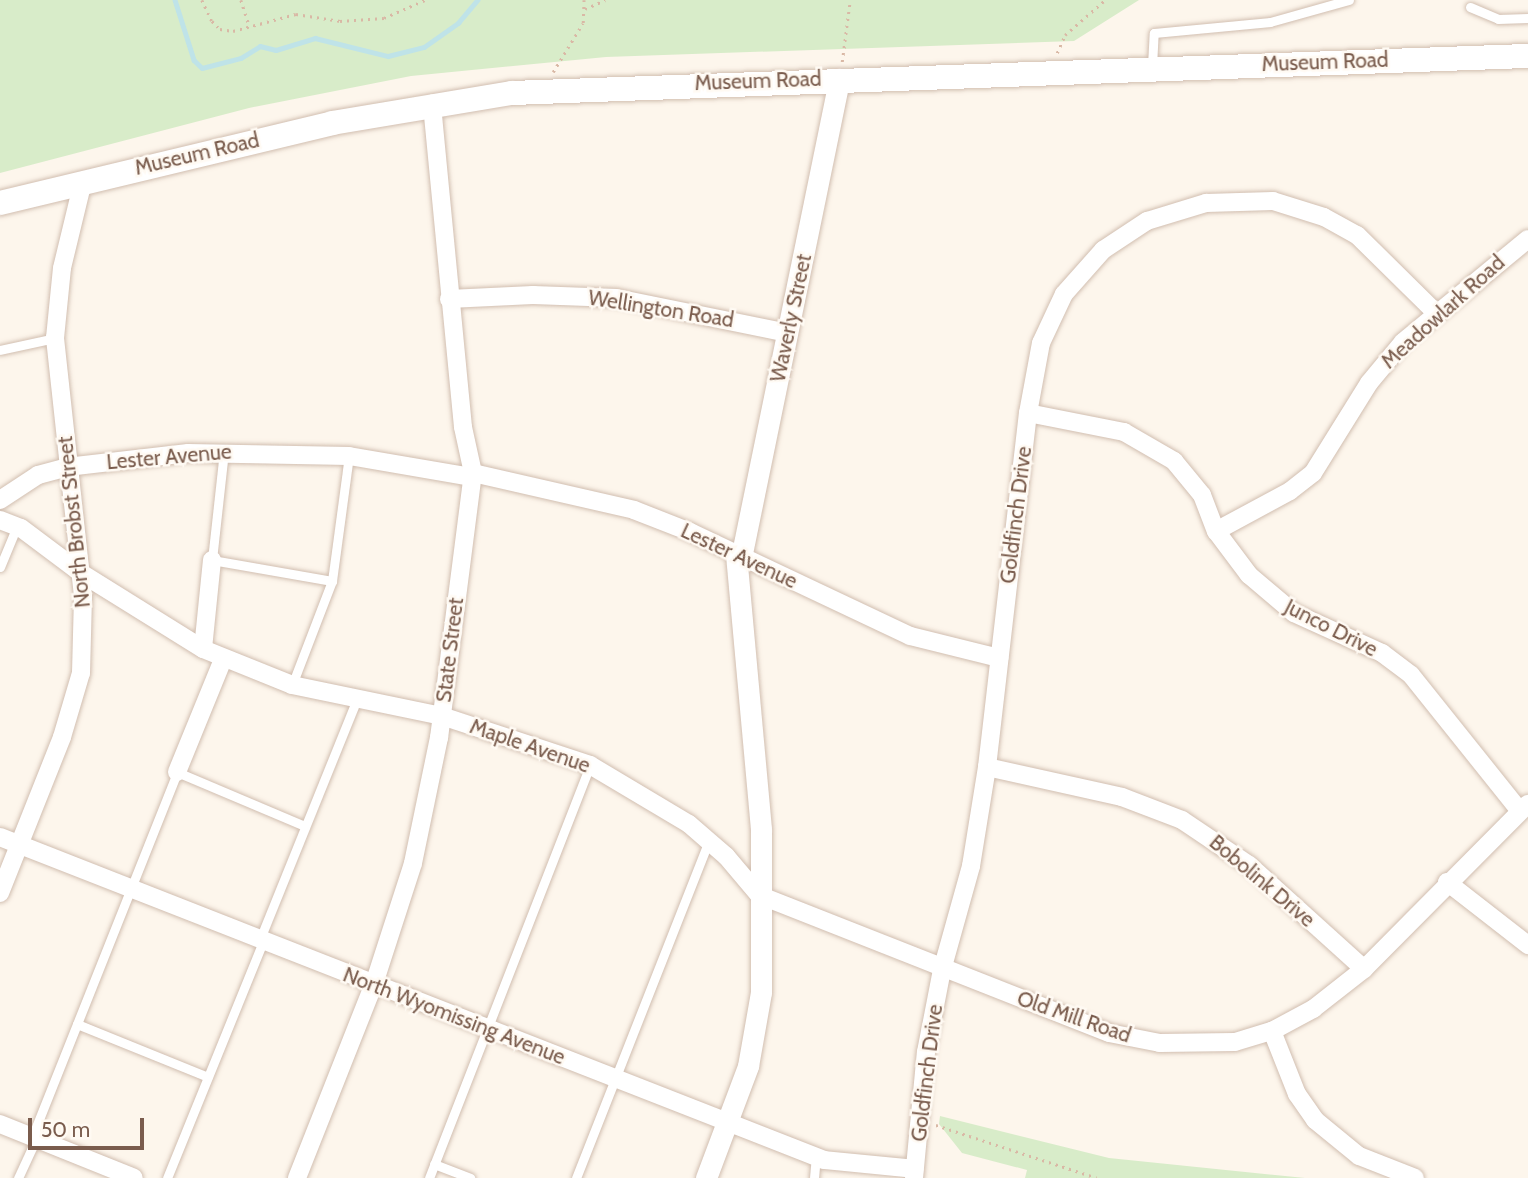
<!DOCTYPE html>
<style>
body{margin:0}
#map{position:relative;width:1528px;height:1178px;overflow:hidden;background:#fdf6ec;font-family:Cabin,sans-serif}
div>[style]{position:absolute}
[style*='--x']{left:calc(var(--x)*1px);top:calc(var(--y)*1px);width:calc(var(--w)*1px);rotate:calc(var(--a)*1deg)}
.green>*{inset:0;background:#d8ecc9}
.stream>*{height:4.5px;margin:-2.25px;padding:0 2.25px;transform-origin:2.25px;border-radius:2.25px;background:#bfe3e8}
.path>*{height:2.5px;margin-top:-1.25px;transform-origin:0;background:repeating-linear-gradient(90deg,#d9b8a5 0 2px,transparent 0 7px)}
.roads{filter:drop-shadow(0 0 2px #d1beb0) drop-shadow(0 0 2px #d1beb0)}
.service>*{height:9px;margin:-4.5px;padding:0 4.5px;transform-origin:4.5px;border-radius:4.5px;background:#fff}
.minor>*{height:18px;margin:-9px;padding:0 9px;transform-origin:9px;border-radius:9px;background:#fff}
.tertiary>*{height:21px;margin:-10.5px;padding:0 10.5px;transform-origin:10.5px;border-radius:10.5px;background:#fff}
.secondary>*{height:24px;margin:-12px;padding:0 12px;transform-origin:12px;border-radius:12px;background:#fff}
span{translate:-50% -50%;white-space:nowrap;text-align:center;line-height:1.15;-webkit-text-stroke:5px #fffaf3;paint-order:stroke}
.street-label{font-size:21px;color:#7a5c4d}
.scale{position:absolute;left:28px;top:1118px;width:116px;height:32px;box-sizing:border-box;border:4px solid #7a5c4d;border-top:0;padding-left:9px;font-size:21px;line-height:24px;white-space:nowrap;color:#7a5c4d;-webkit-text-stroke:5px #fffaf3;paint-order:stroke}
</style>
<div id="map">
<div class="green">
<div style="clip-path:polygon(0 0,1139px 0,1074px 41px,606px 57px,411px 76px,249px 108px,0 173px)"></div>
<div style="clip-path:polygon(940px 1116px,1109px 1158px,1305px 1178px,1025px 1178px,1027px 1170px,962px 1153px,939px 1124px)"></div>
</div>
<div class="stream">
<div style="--x:175;--y:0;--w:63;--a:72.4"></div>
<div style="--x:194;--y:60;--w:11;--a:45"></div>
<div style="--x:202;--y:68;--w:40;--a:-14.4"></div>
<div style="--x:241;--y:58;--w:22;--a:-32"></div>
<div style="--x:260;--y:46;--w:16;--a:14"></div>
<div style="--x:276;--y:50;--w:41;--a:-17.1"></div>
<div style="--x:315;--y:38;--w:75;--a:13.9"></div>
<div style="--x:388;--y:56;--w:37;--a:-14"></div>
<div style="--x:424;--y:47;--w:42;--a:-35.2"></div>
<div style="--x:458;--y:23;--w:30;--a:-50"></div>
</div>
<div class="path">
<div style="--x:202;--y:0;--w:23;--a:65"></div>
<div style="--x:212;--y:21;--w:11;--a:45"></div>
<div style="--x:220;--y:29;--w:13;--a:9"></div>
<div style="--x:233;--y:31;--w:65;--a:-15.1"></div>
<div style="--x:296;--y:14;--w:45;--a:9"></div>
<div style="--x:340;--y:21;--w:44;--a:-3.9"></div>
<div style="--x:384;--y:18;--w:45;--a:-23.7"></div>
<div style="--x:241;--y:0;--w:28;--a:72"></div>
<div style="--x:585;--y:9;--w:22;--a:-24"></div>
<div style="--x:1057;--y:53;--w:20;--a:-66"></div>
<div style="--x:1065;--y:35;--w:53;--a:-41.2"></div>
<div style="--x:842;--y:62;--w:63;--a:-82.6"></div>
<div style="--x:553;--y:72;--w:57;--a:-58.5"></div>
<div style="--x:583;--y:23;--w:23;--a:-88"></div>
<div style="--x:936;--y:1125;--w:169;--a:18.2"></div>
</div>
<div class="roads">
<div class="service">
<div style="--x:1470;--y:7;--w:30;--a:23"></div>
<div style="--x:1498;--y:19;--w:30;--a:-2"></div>
<div style="--x:1152;--y:66;--w:33;--a:-87"></div>
<div style="--x:1154;--y:33;--w:117;--a:-5.4"></div>
<div style="--x:1270;--y:22;--w:82;--a:-15.6"></div>
<div style="--x:0;--y:350;--w:56;--a:-12.3"></div>
<div style="--x:224;--y:451;--w:110;--a:96.3"></div>
<div style="--x:212;--y:560;--w:122;--a:9.9"></div>
<div style="--x:0;--y:567;--w:44;--a:-67.5"></div>
<div style="--x:292;--y:685;--w:111;--a:-69"></div>
<div style="--x:332;--y:581;--w:126;--a:-82.3"></div>
<div style="--x:260;--y:939;--w:257;--a:-68"></div>
<div style="--x:77;--y:1024;--w:141;--a:22"></div>
<div style="--x:32;--y:1137;--w:393;--a:-68.3"></div>
<div style="--x:177;--y:772;--w:139;--a:22.9"></div>
<div style="--x:434;--y:1164;--w:39;--a:21"></div>
<div style="--x:18;--y:1178;--w:43;--a:-65.2"></div>
<div style="--x:167;--y:1178;--w:256;--a:-67.9"></div>
<div style="--x:429;--y:1178;--w:443;--a:-68.7"></div>
<div style="--x:576;--y:1178;--w:362;--a:-68.5"></div>
<div style="--x:814;--y:1178;--w:21;--a:-85"></div>
</div>
<div class="minor">
<div style="--x:449;--y:299;--w:84;--a:-2.7"></div>
<div style="--x:533;--y:295;--w:83;--a:2.1"></div>
<div style="--x:616;--y:298;--w:176;--a:11.5"></div>
<div style="--x:1028;--y:413;--w:98;--a:11.2"></div>
<div style="--x:1124;--y:432;--w:58;--a:30.1"></div>
<div style="--x:1174;--y:461;--w:44;--a:50.5"></div>
<div style="--x:1202;--y:495;--w:39;--a:69"></div>
<div style="--x:1216;--y:531;--w:55;--a:53.1"></div>
<div style="--x:1249;--y:575;--w:59;--a:40.2"></div>
<div style="--x:1294;--y:613;--w:97;--a:24.4"></div>
<div style="--x:1382;--y:653;--w:36;--a:37"></div>
<div style="--x:1411;--y:675;--w:173;--a:51.3"></div>
<div style="--x:473;--y:473;--w:165;--a:12.9"></div>
<div style="--x:634;--y:510;--w:60;--a:21.4"></div>
<div style="--x:690;--y:532;--w:243;--a:25.3"></div>
<div style="--x:910;--y:636;--w:92;--a:13.9"></div>
<div style="--x:0;--y:500;--w:45;--a:-33.3"></div>
<div style="--x:38;--y:475;--w:30;--a:-15"></div>
<div style="--x:67;--y:467;--w:122;--a:-6.6"></div>
<div style="--x:188;--y:453;--w:161;--a:1.1"></div>
<div style="--x:349;--y:456;--w:125;--a:9.7"></div>
<div style="--x:0;--y:520;--w:22;--a:21"></div>
<div style="--x:21;--y:528;--w:75;--a:36.9"></div>
<div style="--x:81;--y:573;--w:144;--a:31.9"></div>
<div style="--x:1216;--y:531;--w:84;--a:-28.4"></div>
<div style="--x:1290;--y:491;--w:29;--a:-38"></div>
<div style="--x:1313;--y:473;--w:106;--a:-58.1"></div>
<div style="--x:1369;--y:383;--w:53;--a:-50.3"></div>
<div style="--x:1403;--y:342;--w:162;--a:-39.5"></div>
<div style="--x:212;--y:560;--w:89;--a:95.8"></div>
<div style="--x:203;--y:649;--w:96;--a:22"></div>
<div style="--x:292;--y:685;--w:153;--a:11.7"></div>
<div style="--x:442;--y:716;--w:156;--a:18.3"></div>
<div style="--x:590;--y:765;--w:115;--a:30.8"></div>
<div style="--x:689;--y:824;--w:49;--a:40.9"></div>
<div style="--x:726;--y:856;--w:51;--a:49.8"></div>
<div style="--x:759;--y:895;--w:376;--a:21.5"></div>
<div style="--x:1109;--y:1033;--w:52;--a:11.1"></div>
<div style="--x:1160;--y:1043;--w:75;--a:-0.8"></div>
<div style="--x:1235;--y:1042;--w:39;--a:-17"></div>
<div style="--x:1272;--y:1031;--w:47;--a:-28.2"></div>
<div style="--x:1313;--y:1009;--w:65;--a:-38.1"></div>
<div style="--x:1364;--y:969;--w:233;--a:-45.2"></div>
<div style="--x:987;--y:767;--w:138;--a:12.5"></div>
<div style="--x:1122;--y:797;--w:64;--a:21"></div>
<div style="--x:1182;--y:820;--w:81;--a:33.9"></div>
<div style="--x:1249;--y:865;--w:155;--a:42.1"></div>
<div style="--x:177;--y:772;--w:122;--a:-67.8"></div>
<div style="--x:0;--y:837;--w:885;--a:21.4"></div>
<div style="--x:824;--y:1160;--w:91;--a:5.6"></div>
<div style="--x:1447;--y:882;--w:103;--a:37.9"></div>
<div style="--x:0;--y:893;--w:168;--a:-68.3"></div>
<div style="--x:62;--y:737;--w:67;--a:-73.5"></div>
<div style="--x:81;--y:673;--w:77;--a:-88.5"></div>
<div style="--x:83;--y:596;--w:260;--a:-96.2"></div>
<div style="--x:55;--y:338;--w:70;--a:-84.3"></div>
<div style="--x:62;--y:268;--w:89;--a:-76.4"></div>
<div style="--x:1272;--y:1031;--w:68;--a:68.4"></div>
<div style="--x:1297;--y:1094;--w:32;--a:55"></div>
<div style="--x:1315;--y:1120;--w:57;--a:39.3"></div>
<div style="--x:1359;--y:1156;--w:60;--a:21.4"></div>
<div style="--x:0;--y:1124;--w:144;--a:21.9"></div>
<div style="--x:297;--y:1178;--w:209;--a:-68.4"></div>
<div style="--x:374;--y:984;--w:127;--a:-72.1"></div>
<div style="--x:413;--y:863;--w:128;--a:-78.3"></div>
<div style="--x:439;--y:738;--w:267;--a:-82.7"></div>
<div style="--x:473;--y:473;--w:47;--a:-102.3"></div>
<div style="--x:463;--y:427;--w:325;--a:-95.5"></div>
<div style="--x:914;--y:1178;--w:127;--a:-84.6"></div>
<div style="--x:926;--y:1052;--w:84;--a:-79"></div>
<div style="--x:942;--y:970;--w:108;--a:-74.4"></div>
<div style="--x:971;--y:866;--w:100;--a:-80.8"></div>
<div style="--x:987;--y:767;--w:356;--a:-83.4"></div>
<div style="--x:1028;--y:413;--w:71;--a:-79.5"></div>
<div style="--x:1041;--y:343;--w:54;--a:-64.9"></div>
<div style="--x:1064;--y:294;--w:59;--a:-48.4"></div>
<div style="--x:1103;--y:250;--w:53;--a:-33.4"></div>
<div style="--x:1147;--y:221;--w:62;--a:-17"></div>
<div style="--x:1206;--y:203;--w:67;--a:-1.7"></div>
<div style="--x:1273;--y:201;--w:53;--a:17.4"></div>
<div style="--x:1324;--y:217;--w:38;--a:29"></div>
<div style="--x:1357;--y:235;--w:112;--a:44.6"></div>
</div>
<div class="tertiary">
<div style="--x:741;--y:558;--w:489;--a:-78.4"></div>
<div style="--x:706;--y:1178;--w:120;--a:-69.4"></div>
<div style="--x:748;--y:1066;--w:75;--a:-80"></div>
<div style="--x:761;--y:992;--w:163;--a:-90"></div>
<div style="--x:761;--y:829;--w:275;--a:-95.2"></div>
</div>
<div class="secondary">
<div style="--x:0;--y:203;--w:342;--a:-13.5"></div>
<div style="--x:332;--y:123;--w:182;--a:-9.5"></div>
<div style="--x:512;--y:93;--w:1017;--a:-2.09"></div>
</div>
</div>
<div class="street-label">
<span style="left:1325px;top:62px;rotate:-2deg">Museum Road</span>
<span style="left:758px;top:81px;rotate:-2deg">Museum Road</span>
<span style="left:197px;top:154px;rotate:-13deg">Museum Road</span>
<span style="left:661px;top:309px;rotate:9deg">Wellington Road</span>
<span style="left:1443px;top:312px;rotate:-42deg">Meadowlark Road</span>
<span style="left:791px;top:318px;rotate:-78deg">Waverly Street</span>
<span style="left:169px;top:457px;rotate:-5deg">Lester Avenue</span>
<span style="left:1016px;top:515px;rotate:-83deg">Goldfinch Drive</span>
<span style="left:74px;top:522px;rotate:-96deg">North Brobst Street</span>
<span style="left:739px;top:556px;rotate:25deg">Lester Avenue</span>
<span style="left:1331px;top:628px;rotate:27deg">Junco Drive</span>
<span style="left:450px;top:650px;rotate:-83deg">State Street</span>
<span style="left:530px;top:746px;rotate:19deg">Maple Avenue</span>
<span style="left:1262px;top:881px;rotate:40deg">Bobolink Drive</span>
<span style="left:454px;top:1016px;rotate:21deg">North Wyomissing Avenue</span>
<span style="left:1074px;top:1017px;rotate:19deg">Old Mill Road</span>
<span style="left:927px;top:1073px;rotate:-83deg">Goldfinch Drive</span>
</div>
<div class="scale">50 m</div>
</div>
